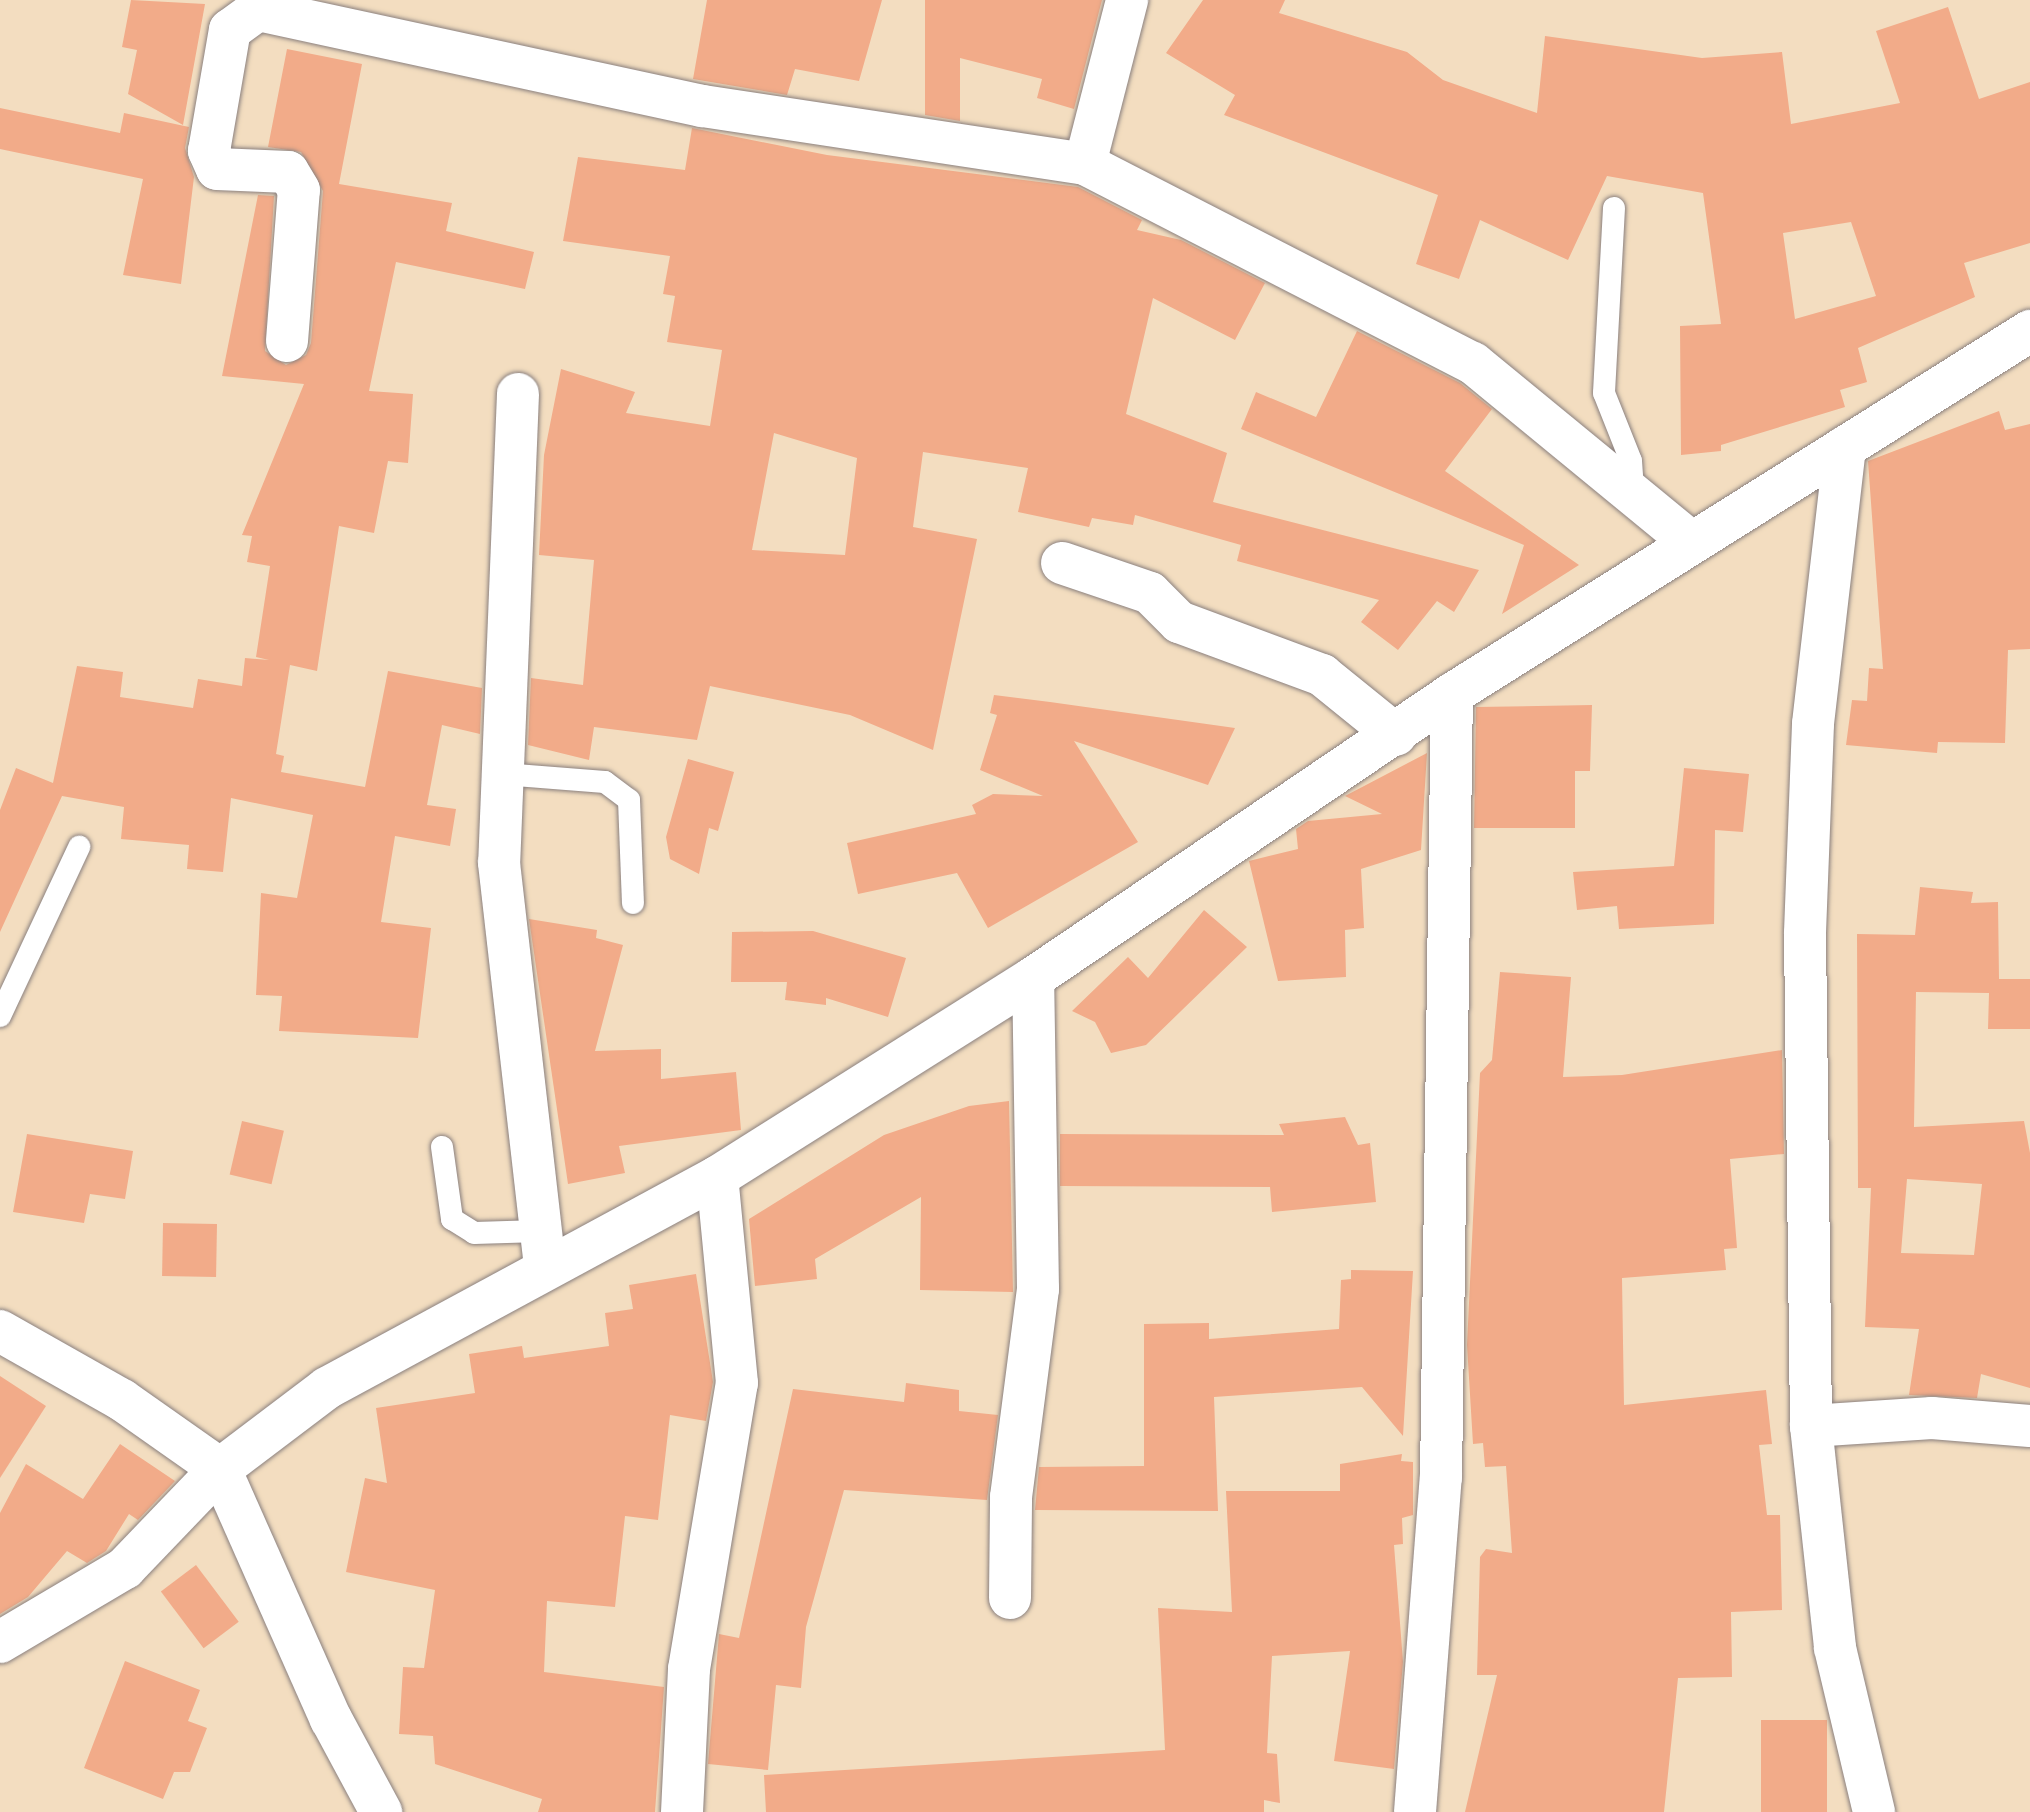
<!DOCTYPE html>
<style>
body{margin:0}
#map{position:relative;width:2030px;height:1812px;overflow:hidden;background:#f3ddc0;font-family:Itim,sans-serif}
div>[style]{position:absolute}
[style*='--x']{left:calc(var(--x)*1px);top:calc(var(--y)*1px);width:calc(var(--w)*1px);rotate:calc(var(--a)*1deg)}
.building>*{inset:0;background:#f2ab89;transform-origin:0 0}
.roads{filter:drop-shadow(0 0 2px #8a807e) drop-shadow(0 0 2px #8a807e)}
.lane>*{height:22px;margin:-11px;padding:0 11px;transform-origin:11px;border-radius:11px;background:#fff}
.street>*{height:42px;margin:-21px;padding:0 21px;transform-origin:21px;border-radius:21px;background:#fff}
span{translate:-50% -50%;white-space:nowrap;text-align:center;line-height:1.15;-webkit-text-stroke:6px #f7f3e8;paint-order:stroke}
</style>
<div id="map">
<div class="building">
<div style="clip-path:polygon(131px 0,205px 4px,183px 125px,128px 94px,137px 50px,122px 47px)"></div>
<div style="clip-path:polygon(707px 0,882px 0,859px 81px,795px 69px,787px 95px,693px 79px)"></div>
<div style="clip-path:polygon(925px 0,1102px 0,1074px 109px,1037px 98px,1042px 79px,960px 58px,960px 121px,925px 115px)"></div>
<div style="clip-path:polygon(evenodd,1203px 0,1285px 0,1279px 13px,1407px 52px,1443px 80px,1537px 113px,1545px 36px,1702px 58px,1782px 52px,1791px 124px,1900px 103px,1876px 31px,1948px 7px,1979px 99px,2030px 82px,2030px 243px,1964px 263px,1975px 297px,1858px 348px,1867px 382px,1840px 390px,1845px 407px,1721px 445px,1721px 451px,1681px 455px,1680px 326px,1721px 324px,1703px 193px,1607px 176px,1568px 260px,1480px 220px,1459px 279px,1416px 264px,1438px 195px,1224px 115px,1235px 95px,1166px 53px,1203px 0,1851px 222px,1876px 296px,1795px 319px,1783px 233px,1851px 222px)"></div>
<div style="clip-path:polygon(287px 49px,362px 64px,339px 184px,452px 203px,446px 231px,534px 252px,525px 289px,396px 262px,369px 391px,413px 394px,408px 463px,388px 461px,374px 533px,339px 526px,317px 671px,290px 665px,276px 754px,284px 756px,281px 772px,365px 787px,388px 671px,482px 688px,480px 734px,442px 725px,427px 805px,456px 809px,450px 846px,395px 836px,381px 922px,431px 928px,418px 1038px,279px 1031px,282px 996px,256px 995px,261px 893px,297px 898px,313px 815px,231px 798px,223px 872px,187px 869px,189px 845px,121px 839px,124px 807px,62px 796px,0 932px,0 810px,16px 768px,53px 783px,77px 666px,123px 672px,120px 697px,193px 708px,198px 679px,242px 686px,245px 658px,269px 660px,256px 657px,270px 566px,247px 562px,252px 536px,242px 535px,304px 384px,222px 376px,258px 195px,274px 196px,265px 351px,286px 365px,306px 355px,311px 343px,323px 191px,301px 152px,268px 147px)"></div>
<div style="clip-path:polygon(0 108px,120px 133px,124px 113px,189px 127px,185px 148px,194px 177px,181px 284px,123px 275px,143px 179px,0 149px)"></div>
<div style="clip-path:polygon(evenodd,692px 128px,827px 155px,1078px 187px,1142px 220px,1137px 230px,1181px 240px,1265px 283px,1235px 340px,1153px 298px,1126px 414px,1227px 453px,1213px 502px,1479px 570px,1454px 612px,1437px 601px,1398px 650px,1361px 622px,1379px 600px,1237px 561px,1241px 545px,1135px 515px,1133px 525px,1092px 518px,1089px 527px,1018px 512px,1028px 468px,923px 452px,913px 527px,977px 539px,933px 750px,850px 715px,710px 686px,697px 740px,594px 727px,589px 760px,528px 745px,531px 678px,583px 685px,594px 560px,539px 555px,544px 455px,561px 369px,635px 392px,626px 413px,710px 426px,722px 350px,667px 342px,675px 296px,663px 294px,670px 256px,563px 241px,578px 157px,685px 170px,692px 128px,774px 433px,857px 458px,845px 555px,752px 550px,774px 433px)"></div>
<div style="clip-path:polygon(1357px 331px,1460px 383px,1492px 409px,1445px 471px,1579px 565px,1502px 614px,1524px 545px,1241px 429px,1256px 392px,1316px 417px)"></div>
<div style="clip-path:polygon(1999px 411px,2005px 430px,2030px 424px,2030px 649px,2008px 650px,2005px 743px,1938px 742px,1937px 753px,1846px 745px,1852px 700px,1867px 701px,1869px 668px,1883px 669px,1868px 461px)"></div>
<div style="clip-path:polygon(994px 695px,1050px 702px,1235px 728px,1208px 785px,1074px 741px,1138px 842px,988px 928px,957px 873px,858px 894px,847px 843px,976px 814px,972px 805px,993px 794px,1043px 796px,980px 770px,997px 715px,990px 713px)"></div>
<div style="clip-path:polygon(1592px 705px,1590px 771px,1575px 771px,1575px 828px,1474px 828px,1476px 707px)"></div>
<div style="clip-path:polygon(1427px 753px,1421px 850px,1361px 869px,1364px 928px,1345px 930px,1346px 977px,1278px 981px,1249px 861px,1298px 849px,1296px 829px,1308px 821px,1382px 814px,1345px 796px)"></div>
<div style="clip-path:polygon(688px 759px,734px 772px,718px 831px,709px 828px,699px 874px,670px 859px,666px 837px)"></div>
<div style="clip-path:polygon(1684px 768px,1749px 774px,1743px 832px,1715px 830px,1714px 924px,1619px 929px,1617px 906px,1577px 910px,1573px 872px,1674px 866px)"></div>
<div style="clip-path:polygon(evenodd,1920px 887px,1973px 892px,1971px 903px,1998px 902px,1999px 979px,2030px 979px,2030px 1029px,1988px 1029px,1989px 993px,1916px 992px,1914px 1127px,2024px 1121px,2030px 1153px,2030px 1388px,1981px 1374px,1977px 1398px,1909px 1395px,1919px 1329px,1865px 1327px,1871px 1188px,1858px 1188px,1857px 934px,1915px 935px,1920px 887px,1907px 1179px,1982px 1184px,1974px 1255px,1901px 1253px,1907px 1179px)"></div>
<div style="clip-path:polygon(1204px 910px,1247px 947px,1146px 1045px,1111px 1053px,1095px 1022px,1072px 1011px,1128px 957px,1148px 978px)"></div>
<div style="clip-path:polygon(529px 919px,597px 930px,596px 938px,623px 945px,595px 1051px,661px 1049px,661px 1079px,736px 1072px,741px 1130px,619px 1146px,625px 1173px,568px 1184px)"></div>
<div style="clip-path:polygon(813px 931px,906px 958px,888px 1017px,826px 998px,826px 1005px,785px 1000px,787px 982px,731px 982px,732px 932px)"></div>
<div style="clip-path:polygon(1500px 972px,1571px 977px,1563px 1077px,1622px 1075px,1782px 1050px,1784px 1154px,1730px 1159px,1737px 1248px,1724px 1249px,1726px 1270px,1622px 1278px,1624px 1405px,1766px 1390px,1772px 1444px,1759px 1445px,1767px 1515px,1780px 1515px,1782px 1610px,1731px 1612px,1732px 1677px,1678px 1678px,1664px 1812px,1465px 1812px,1497px 1675px,1477px 1675px,1480px 1557px,1486px 1549px,1512px 1553px,1506px 1466px,1485px 1467px,1483px 1443px,1473px 1444px,1467px 1345px,1480px 1073px,1492px 1060px)"></div>
<div style="clip-path:polygon(1009px 1101px,1013px 1292px,920px 1290px,921px 1197px,815px 1259px,817px 1279px,755px 1286px,749px 1219px,884px 1135px,969px 1106px)"></div>
<div style="clip-path:polygon(1345px 1117px,1358px 1145px,1370px 1143px,1376px 1202px,1272px 1212px,1270px 1187px,1060px 1186px,1060px 1134px,1284px 1135px,1279px 1124px)"></div>
<div style="left:242px;top:1121px;width:43px;height:55px;rotate:13deg"></div>
<div style="clip-path:polygon(27px 1134px,133px 1151px,125px 1199px,90px 1194px,84px 1223px,13px 1212px)"></div>
<div style="left:163px;top:1223px;width:54px;height:53px;rotate:1deg"></div>
<div style="clip-path:polygon(1351px 1270px,1413px 1271px,1403px 1436px,1362px 1387px,1214px 1397px,1218px 1511px,1035px 1510px,1039px 1467px,1144px 1466px,1144px 1324px,1209px 1323px,1209px 1339px,1339px 1329px,1341px 1280px,1351px 1279px)"></div>
<div style="clip-path:polygon(696px 1274px,713px 1382px,706px 1421px,670px 1415px,658px 1520px,625px 1516px,615px 1607px,547px 1601px,544px 1672px,664px 1687px,655px 1812px,538px 1812px,542px 1799px,435px 1764px,433px 1736px,399px 1734px,403px 1667px,424px 1668px,435px 1590px,346px 1572px,365px 1478px,387px 1483px,376px 1408px,475px 1393px,469px 1354px,522px 1346px,524px 1358px,609px 1346px,605px 1313px,633px 1309px,629px 1285px)"></div>
<div style="clip-path:polygon(0 1376px,46px 1406px,0 1478px)"></div>
<div style="clip-path:polygon(906px 1383px,959px 1390px,959px 1411px,998px 1415px,987px 1500px,844px 1490px,806px 1627px,801px 1688px,776px 1685px,768px 1770px,708px 1764px,719px 1634px,739px 1638px,793px 1389px,904px 1402px)"></div>
<div style="clip-path:polygon(120px 1444px,175px 1481px,138px 1520px,129px 1514px,106px 1551px,87px 1563px,67px 1551px,28px 1597px,0 1614px,0 1513px,26px 1464px,83px 1499px)"></div>
<div style="clip-path:polygon(1402px 1454px,1401px 1461px,1413px 1462px,1413px 1515px,1402px 1518px,1403px 1544px,1394px 1545px,1403px 1662px,1394px 1769px,1334px 1761px,1350px 1651px,1272px 1656px,1267px 1753px,1277px 1754px,1280px 1803px,1264px 1800px,1264px 1812px,766px 1812px,764px 1775px,1165px 1750px,1158px 1608px,1232px 1612px,1226px 1491px,1340px 1491px,1340px 1464px)"></div>
<div style="left:196px;top:1565px;width:71px;height:44px;rotate:53deg"></div>
<div style="clip-path:polygon(125px 1661px,200px 1690px,188px 1721px,207px 1728px,190px 1772px,174px 1772px,163px 1799px,84px 1768px)"></div>
<div style="left:1761px;top:1720px;width:66px;height:92px"></div>
</div>
<div class="roads">
<div class="lane">
<div style="--x:1614;--y:208;--w:185;--a:93.1"></div>
<div style="--x:1604;--y:393;--w:73;--a:68.3"></div>
<div style="--x:1631;--y:461;--w:32;--a:86"></div>
<div style="--x:503;--y:774;--w:102;--a:4.5"></div>
<div style="--x:605;--y:782;--w:30;--a:37"></div>
<div style="--x:629;--y:800;--w:103;--a:87.8"></div>
<div style="--x:0;--y:1016;--w:187;--a:-64.9"></div>
<div style="--x:442;--y:1147;--w:73;--a:82.1"></div>
<div style="--x:452;--y:1219;--w:26;--a:32"></div>
<div style="--x:474;--y:1233;--w:66;--a:-1.7"></div>
</div>
<div class="street">
<div style="--x:1085;--y:164;--w:169;--a:-75.6"></div>
<div style="--x:287;--y:341;--w:151;--a:-85.5"></div>
<div style="--x:299;--y:190;--w:21;--a:-121"></div>
<div style="--x:288;--y:172;--w:71;--a:-177.6"></div>
<div style="--x:217;--y:169;--w:20;--a:-114"></div>
<div style="--x:209;--y:151;--w:123;--a:-80.2"></div>
<div style="--x:230;--y:30;--w:34;--a:-36"></div>
<div style="--x:258;--y:10;--w:454;--a:12.2"></div>
<div style="--x:702;--y:106;--w:387;--a:8.6"></div>
<div style="--x:1085;--y:164;--w:436;--a:27.2"></div>
<div style="--x:1473;--y:363;--w:281;--a:39.4"></div>
<div style="--x:518;--y:394;--w:469;--a:92.3"></div>
<div style="--x:499;--y:863;--w:408;--a:83.5"></div>
<div style="--x:1845;--y:447;--w:279;--a:96.6"></div>
<div style="--x:1813;--y:724;--w:210;--a:92.2"></div>
<div style="--x:1805;--y:934;--w:492;--a:89.3"></div>
<div style="--x:1811;--y:1426;--w:223;--a:83.8"></div>
<div style="--x:1835;--y:1648;--w:169;--a:76.6"></div>
<div style="--x:1062;--y:563;--w:93;--a:18.8"></div>
<div style="--x:1150;--y:593;--w:41;--a:45"></div>
<div style="--x:1179;--y:622;--w:153;--a:20.3"></div>
<div style="--x:1322;--y:675;--w:95;--a:39"></div>
<div style="--x:0;--y:1331;--w:140;--a:29.5"></div>
<div style="--x:122;--y:1400;--w:120;--a:35.1"></div>
<div style="--x:220;--y:1469;--w:274;--a:66.1"></div>
<div style="--x:331;--y:1719;--w:106;--a:61.7"></div>
<div style="--x:1811;--y:1426;--w:121;--a:-3.8"></div>
<div style="--x:1932;--y:1418;--w:98;--a:4.7"></div>
<div style="--x:1010;--y:1598;--w:101;--a:-89.4"></div>
<div style="--x:1011;--y:1497;--w:210;--a:-82.6"></div>
<div style="--x:1038;--y:1289;--w:311;--a:-90.9"></div>
<div style="--x:0;--y:1642;--w:145;--a:-30.6"></div>
<div style="--x:125;--y:1568;--w:137;--a:-46.2"></div>
<div style="--x:220;--y:1469;--w:134;--a:-37.1"></div>
<div style="--x:327;--y:1388;--w:443;--a:-28.4"></div>
<div style="--x:717;--y:1177;--w:373;--a:-32.2"></div>
<div style="--x:1033;--y:978;--w:506;--a:-34.13"></div>
<div style="--x:1452;--y:694;--w:683;--a:-32.13"></div>
<div style="--x:682;--y:1812;--w:143;--a:-87.2"></div>
<div style="--x:689;--y:1669;--w:290;--a:-80.5"></div>
<div style="--x:737;--y:1383;--w:207;--a:-95.5"></div>
<div style="--x:1415;--y:1812;--w:336;--a:-85.6"></div>
<div style="--x:1441;--y:1477;--w:783;--a:-89.2"></div>
</div>
</div>
</div>
